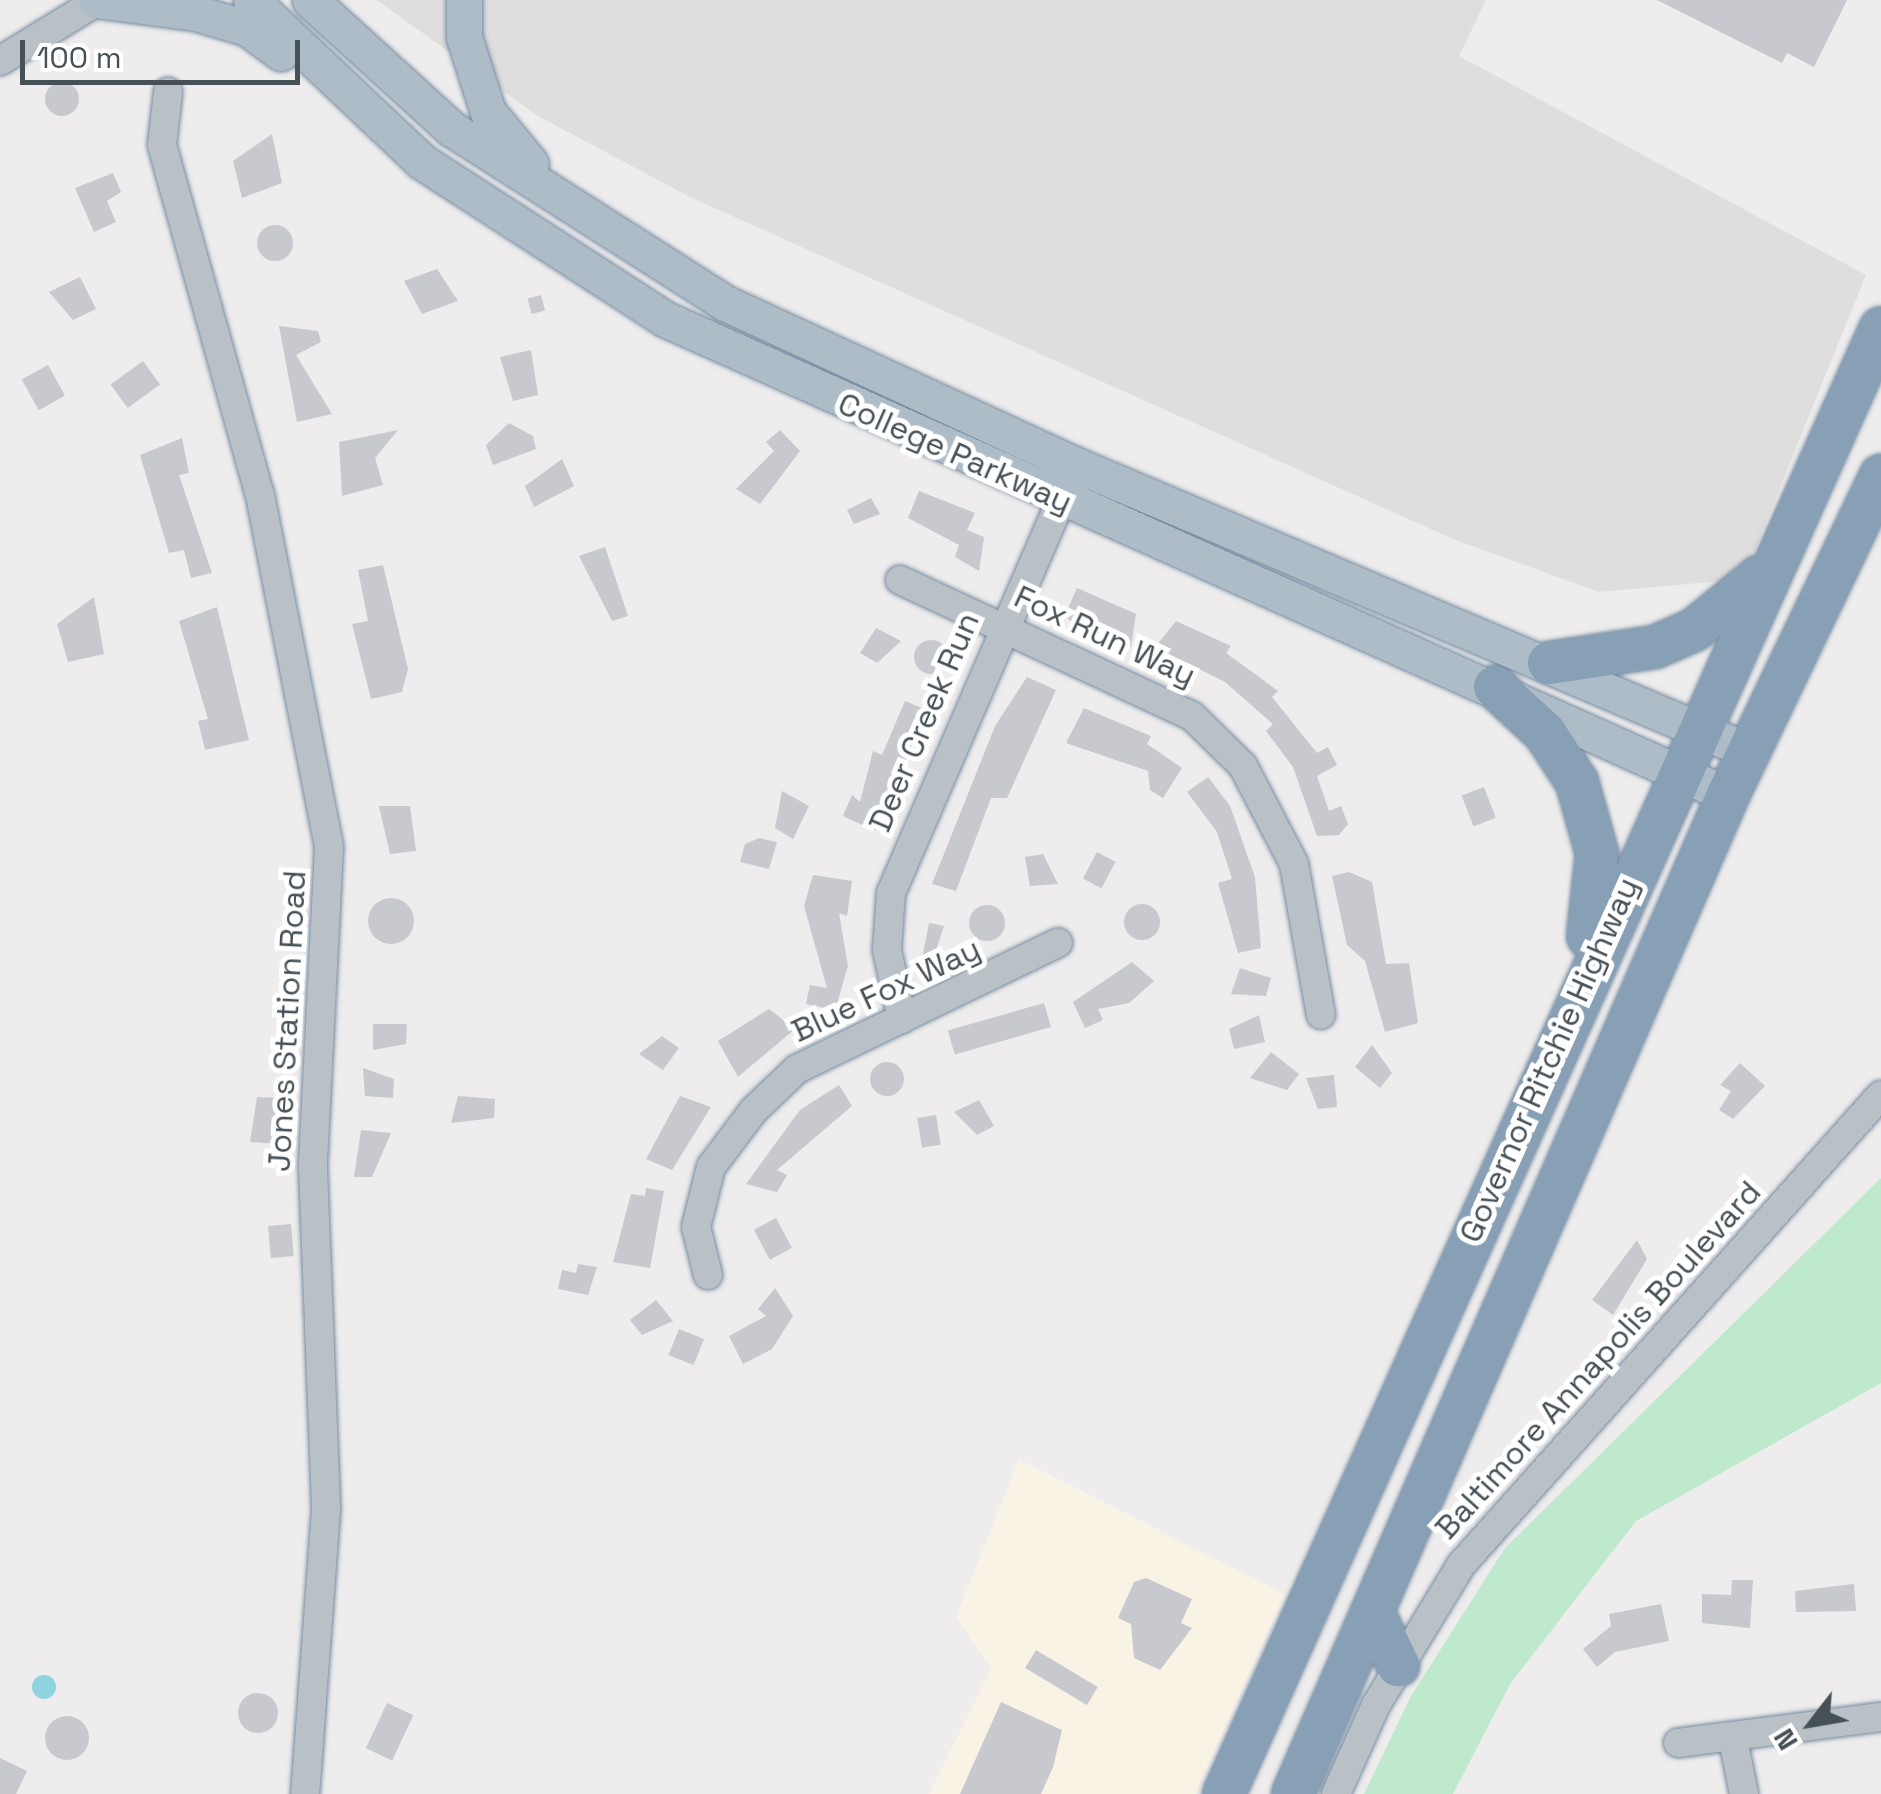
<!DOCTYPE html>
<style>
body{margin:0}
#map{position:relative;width:1881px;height:1794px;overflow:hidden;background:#eeecec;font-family:"Space Grotesk",sans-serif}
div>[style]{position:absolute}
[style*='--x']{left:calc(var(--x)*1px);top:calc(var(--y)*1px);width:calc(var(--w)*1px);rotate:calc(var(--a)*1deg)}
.commercial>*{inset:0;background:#f9f3e6}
.education>*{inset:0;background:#dfdddd}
.green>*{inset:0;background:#bee9cd}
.water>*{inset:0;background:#8fd3e1}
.round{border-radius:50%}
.building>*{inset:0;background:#c7c9ce;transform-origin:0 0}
.roads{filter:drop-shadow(0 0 2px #748ba2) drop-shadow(0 0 2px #748ba2)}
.minor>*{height:28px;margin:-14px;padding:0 14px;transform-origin:14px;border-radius:14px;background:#b9c1c7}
.major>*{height:35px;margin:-17.5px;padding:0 17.5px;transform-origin:17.5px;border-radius:17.5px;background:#aebcc8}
.highway>*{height:42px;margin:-21px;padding:0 21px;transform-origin:21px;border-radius:21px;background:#88a0b6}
span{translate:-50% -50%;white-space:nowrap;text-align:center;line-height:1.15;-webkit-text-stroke:10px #fff;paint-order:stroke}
.street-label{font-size:32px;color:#465057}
.north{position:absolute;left:1761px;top:1674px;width:100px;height:100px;-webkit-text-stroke:8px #fff;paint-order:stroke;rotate:239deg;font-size:28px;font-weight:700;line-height:40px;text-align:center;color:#465057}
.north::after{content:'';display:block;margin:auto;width:35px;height:45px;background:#465057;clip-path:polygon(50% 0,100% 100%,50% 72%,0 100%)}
.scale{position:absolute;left:20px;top:40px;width:280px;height:45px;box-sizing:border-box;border:5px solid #465057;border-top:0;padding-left:12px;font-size:30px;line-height:35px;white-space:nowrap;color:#465057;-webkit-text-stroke:8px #fff;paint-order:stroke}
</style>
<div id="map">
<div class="commercial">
<div style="clip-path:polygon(1019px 1459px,1285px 1594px,1195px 1794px,929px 1794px,991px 1669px,956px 1617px)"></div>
</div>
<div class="education">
<div style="clip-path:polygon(377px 0,1486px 0,1459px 56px,1866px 275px,1743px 579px,1599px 592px,1453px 539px,690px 197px,538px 116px)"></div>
</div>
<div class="green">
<div style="clip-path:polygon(1881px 1178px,1881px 1383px,1636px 1521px,1510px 1684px,1453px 1794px,1364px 1794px,1411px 1696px,1505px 1548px)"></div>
</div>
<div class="water">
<div class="round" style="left:32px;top:1675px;width:24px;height:24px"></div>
</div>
<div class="building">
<div style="clip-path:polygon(1657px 0,1847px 0,1814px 67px,1787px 53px,1782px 63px)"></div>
<div class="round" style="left:45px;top:82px;width:34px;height:34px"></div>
<div style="clip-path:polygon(272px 134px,282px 183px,242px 198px,233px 161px)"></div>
<div style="clip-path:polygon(113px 173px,121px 192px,107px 201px,116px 222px,94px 232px,75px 188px)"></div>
<div class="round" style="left:257px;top:225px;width:36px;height:36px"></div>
<div style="clip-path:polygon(437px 269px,458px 301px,422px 314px,404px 281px)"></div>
<div style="clip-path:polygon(80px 277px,96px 309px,73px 320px,49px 292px)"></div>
<div style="left:541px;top:295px;width:16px;height:14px;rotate:75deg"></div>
<div style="clip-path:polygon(279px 326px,318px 331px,321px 342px,296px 355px,332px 414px,297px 422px)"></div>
<div style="clip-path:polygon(531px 350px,538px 395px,513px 401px,500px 357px)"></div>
<div style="left:143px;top:361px;width:29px;height:40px;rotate:54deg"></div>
<div style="left:48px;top:365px;width:35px;height:30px;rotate:61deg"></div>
<div style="clip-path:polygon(509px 423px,533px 436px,536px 449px,493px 465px,486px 445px)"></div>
<div style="clip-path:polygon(398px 430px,375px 458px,383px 485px,342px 496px,339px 442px)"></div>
<div style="clip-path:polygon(780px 430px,800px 451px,760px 504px,736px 489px,774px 451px,766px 442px)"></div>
<div style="clip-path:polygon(182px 438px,189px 473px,179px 475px,212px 573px,191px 578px,184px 550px,169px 553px,140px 455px)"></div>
<div style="clip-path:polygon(562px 459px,574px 486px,534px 507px,525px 486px)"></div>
<div style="clip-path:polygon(919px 491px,975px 513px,967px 530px,984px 537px,979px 571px,955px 557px,959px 545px,908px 518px)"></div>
<div style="clip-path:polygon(871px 498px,880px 514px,854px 524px,847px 510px)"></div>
<div style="clip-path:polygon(605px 547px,628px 616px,612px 621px,579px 556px)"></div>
<div style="clip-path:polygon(383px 565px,408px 669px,402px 692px,371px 699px,352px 624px,368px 621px,358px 570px)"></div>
<div style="clip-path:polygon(1077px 588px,1136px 614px,1131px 647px,1072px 623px,1065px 615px)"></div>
<div style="clip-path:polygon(94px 597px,104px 654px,68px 662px,57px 624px)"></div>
<div style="clip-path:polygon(217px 607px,249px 740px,205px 750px,198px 721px,208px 719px,179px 621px)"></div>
<div style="clip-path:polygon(1176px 621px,1231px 646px,1226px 653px,1278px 691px,1272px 697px,1317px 753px,1328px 747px,1337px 765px,1317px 776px,1329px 811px,1341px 806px,1348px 824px,1339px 835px,1317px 836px,1293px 767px,1266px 731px,1273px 724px,1225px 682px,1155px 647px)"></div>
<div style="clip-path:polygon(876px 628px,901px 641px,877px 663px,860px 653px)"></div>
<div class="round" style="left:914px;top:640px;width:34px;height:34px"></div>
<div style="clip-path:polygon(1027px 677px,1056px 690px,1007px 798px,991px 798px,956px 891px,932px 884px,995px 726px)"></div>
<div style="clip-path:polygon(905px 701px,927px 710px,875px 831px,843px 816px,852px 795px,860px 802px,873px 751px,882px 755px)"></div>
<div style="clip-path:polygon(1084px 708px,1151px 736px,1147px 744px,1182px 768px,1163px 798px,1150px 790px,1148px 771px,1066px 743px)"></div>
<div style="clip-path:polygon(1208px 777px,1230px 806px,1255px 877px,1261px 948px,1238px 953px,1218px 883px,1232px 879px,1217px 832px,1187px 792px)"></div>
<div style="left:1484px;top:787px;width:33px;height:24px;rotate:69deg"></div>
<div style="clip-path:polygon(782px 791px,809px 806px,793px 839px,775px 828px)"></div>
<div style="clip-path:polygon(379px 806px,410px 806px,416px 851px,390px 854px)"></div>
<div style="clip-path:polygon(759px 838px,777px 842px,769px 869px,740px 862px,745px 844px)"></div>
<div style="left:1097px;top:852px;width:21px;height:30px;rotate:28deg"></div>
<div style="clip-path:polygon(1043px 854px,1058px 884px,1030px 886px,1025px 857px)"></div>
<div style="clip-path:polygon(1349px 872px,1372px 882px,1386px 964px,1409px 963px,1418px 1023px,1385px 1032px,1365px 961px,1347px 945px,1332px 876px)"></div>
<div style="clip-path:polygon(813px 875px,852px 881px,847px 916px,839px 913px,848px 966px,835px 1010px,806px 1004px,810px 985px,827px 988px,804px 906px)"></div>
<div class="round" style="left:368px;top:898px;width:46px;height:46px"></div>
<div class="round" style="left:1124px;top:904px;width:36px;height:36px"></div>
<div class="round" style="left:969px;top:905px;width:36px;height:36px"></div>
<div style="clip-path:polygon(929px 923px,944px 926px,929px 971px,920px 969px)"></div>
<div style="clip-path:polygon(1132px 962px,1154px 981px,1129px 1003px,1098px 1009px,1103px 1020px,1085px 1028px,1073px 1002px)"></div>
<div style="clip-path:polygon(1240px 968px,1271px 978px,1266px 996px,1231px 994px)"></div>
<div style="left:1044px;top:1003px;width:25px;height:100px;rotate:74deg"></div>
<div style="clip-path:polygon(769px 1009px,795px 1029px,738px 1077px,718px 1041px)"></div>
<div style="clip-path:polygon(1259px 1015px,1265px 1042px,1234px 1049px,1229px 1029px)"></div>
<div style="clip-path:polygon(373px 1024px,407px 1024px,406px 1044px,373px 1050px)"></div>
<div style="clip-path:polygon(662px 1036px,679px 1048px,663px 1070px,639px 1054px)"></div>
<div style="clip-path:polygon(1372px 1045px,1392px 1073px,1380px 1088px,1355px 1067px)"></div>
<div style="clip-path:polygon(1271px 1052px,1299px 1074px,1287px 1090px,1250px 1078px)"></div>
<div class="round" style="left:870px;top:1062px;width:34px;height:34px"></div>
<div style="clip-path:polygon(1740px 1063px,1765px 1086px,1733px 1119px,1719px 1110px,1731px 1091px,1720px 1085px)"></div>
<div style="clip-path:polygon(363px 1068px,394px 1079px,393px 1098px,365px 1096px)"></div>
<div style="clip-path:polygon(1334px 1075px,1337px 1107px,1318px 1109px,1306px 1078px)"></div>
<div style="clip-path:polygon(839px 1085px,852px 1106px,777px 1170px,787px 1175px,777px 1192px,746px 1184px,800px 1110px)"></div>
<div style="clip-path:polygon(458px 1096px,495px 1099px,494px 1118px,451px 1123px)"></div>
<div style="clip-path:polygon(680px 1096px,711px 1107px,672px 1170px,646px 1159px)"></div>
<div style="clip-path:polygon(257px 1097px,279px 1098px,281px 1144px,250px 1142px)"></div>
<div style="clip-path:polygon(979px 1100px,994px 1126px,977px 1135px,954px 1112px)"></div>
<div style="left:936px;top:1115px;width:30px;height:19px;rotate:81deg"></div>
<div style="clip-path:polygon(361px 1130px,391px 1133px,372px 1177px,354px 1177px)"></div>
<div style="clip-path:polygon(646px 1188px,664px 1191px,650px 1268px,613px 1262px,631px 1194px,645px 1196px)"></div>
<div style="left:776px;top:1218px;width:34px;height:25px;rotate:62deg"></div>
<div style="left:291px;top:1224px;width:32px;height:23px;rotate:85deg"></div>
<div style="clip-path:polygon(1637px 1240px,1647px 1259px,1613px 1315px,1592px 1300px)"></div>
<div style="clip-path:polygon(578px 1264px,597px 1267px,588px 1295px,558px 1289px,562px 1270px,576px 1273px)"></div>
<div style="clip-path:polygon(775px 1288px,793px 1316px,772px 1349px,743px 1364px,729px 1336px,766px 1316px,758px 1309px)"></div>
<div style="clip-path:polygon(656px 1300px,673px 1321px,642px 1335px,630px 1320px)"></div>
<div style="left:679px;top:1329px;width:27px;height:28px;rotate:22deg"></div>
<div style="clip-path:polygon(1146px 1578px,1192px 1599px,1181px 1623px,1192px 1628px,1160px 1670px,1134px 1658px,1131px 1624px,1118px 1618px,1134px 1582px)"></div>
<div style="clip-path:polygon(1732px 1580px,1753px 1580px,1750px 1628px,1702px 1623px,1702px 1594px,1731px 1595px)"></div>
<div style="clip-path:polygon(1854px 1584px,1856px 1611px,1796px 1612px,1795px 1591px)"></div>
<div style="clip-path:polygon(1661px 1604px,1669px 1641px,1615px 1652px,1597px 1667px,1583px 1649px,1611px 1626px,1609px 1614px)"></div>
<div style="left:1036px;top:1650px;width:72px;height:21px;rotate:31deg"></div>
<div class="round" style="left:238px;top:1693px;width:40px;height:40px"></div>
<div style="clip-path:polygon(1001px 1702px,1062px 1730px,1053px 1767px,1041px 1794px,960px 1794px)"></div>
<div style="left:387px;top:1703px;width:29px;height:50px;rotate:25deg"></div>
<div class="round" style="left:45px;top:1716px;width:44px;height:44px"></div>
<div style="clip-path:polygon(0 1758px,27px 1771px,16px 1794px,0 1794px)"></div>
</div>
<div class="roads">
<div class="minor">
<div style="--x:0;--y:61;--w:116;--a:-31.6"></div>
<div style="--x:168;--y:92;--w:53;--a:96.5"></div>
<div style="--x:162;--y:145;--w:363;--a:74.4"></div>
<div style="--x:260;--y:495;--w:359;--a:78.9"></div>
<div style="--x:329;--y:847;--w:321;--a:92.9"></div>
<div style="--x:313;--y:1168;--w:342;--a:87.8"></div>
<div style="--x:326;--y:1510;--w:285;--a:94.2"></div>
<div style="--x:900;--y:580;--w:322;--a:25"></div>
<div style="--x:1192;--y:716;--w:71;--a:44.4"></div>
<div style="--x:1243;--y:766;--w:110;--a:62.5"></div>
<div style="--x:1294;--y:864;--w:153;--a:79.9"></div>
<div style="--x:902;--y:1019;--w:71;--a:-102.3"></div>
<div style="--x:887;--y:950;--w:57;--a:-86"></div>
<div style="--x:891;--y:893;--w:451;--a:-66.6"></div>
<div style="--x:708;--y:1275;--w:49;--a:-104"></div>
<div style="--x:696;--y:1227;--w:62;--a:-76"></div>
<div style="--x:711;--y:1167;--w:71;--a:-53"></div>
<div style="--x:754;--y:1110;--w:59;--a:-43.6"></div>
<div style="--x:797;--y:1069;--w:290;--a:-25.8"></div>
<div style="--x:1733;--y:1739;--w:56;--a:78.7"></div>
<div style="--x:1678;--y:1743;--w:205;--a:-7.3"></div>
<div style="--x:1336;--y:1794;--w:98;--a:-65.8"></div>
<div style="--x:1376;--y:1705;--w:164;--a:-58.7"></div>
<div style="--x:1461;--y:1565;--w:630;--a:-48.22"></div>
</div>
<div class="major">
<div style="--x:96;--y:0;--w:101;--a:7.4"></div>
<div style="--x:196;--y:13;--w:53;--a:16.4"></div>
<div style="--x:247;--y:28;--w:42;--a:36.3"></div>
<div style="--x:251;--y:0;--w:234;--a:43.4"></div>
<div style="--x:421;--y:161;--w:291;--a:32.9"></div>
<div style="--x:665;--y:319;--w:1165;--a:24.12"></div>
<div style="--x:310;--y:0;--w:192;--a:42.3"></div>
<div style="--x:452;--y:129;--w:324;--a:32.5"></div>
<div style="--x:725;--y:303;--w:387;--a:24.8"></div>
<div style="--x:1076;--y:465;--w:733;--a:23.03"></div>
<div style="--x:464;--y:0;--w:37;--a:90"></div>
<div style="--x:464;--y:37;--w:79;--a:72.3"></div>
<div style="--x:488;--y:112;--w:67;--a:50.4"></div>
</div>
<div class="highway">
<div style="--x:1549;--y:663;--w:107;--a:-8.6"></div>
<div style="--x:1655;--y:647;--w:43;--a:-23.6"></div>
<div style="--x:1694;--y:630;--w:84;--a:-39.2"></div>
<div style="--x:1495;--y:687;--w:68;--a:42.6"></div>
<div style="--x:1545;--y:733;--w:59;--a:56.9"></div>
<div style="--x:1577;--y:782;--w:74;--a:74.3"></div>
<div style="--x:1597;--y:853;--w:84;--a:96.1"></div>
<div style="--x:1373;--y:1612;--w:59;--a:64.7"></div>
<div style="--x:1224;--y:1794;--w:1606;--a:-65.86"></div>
<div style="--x:1293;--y:1794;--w:1090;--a:-66.47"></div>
<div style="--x:1728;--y:795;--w:354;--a:-64.4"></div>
</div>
</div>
<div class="street-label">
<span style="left:955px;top:453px;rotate:24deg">College Parkway</span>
<span style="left:1105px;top:636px;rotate:25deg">Fox Run Way</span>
<span style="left:924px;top:722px;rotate:-67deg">Deer Creek Run</span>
<span style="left:886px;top:990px;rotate:-25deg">Blue Fox Way</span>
<span style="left:287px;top:1021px;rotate:-87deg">Jones Station Road</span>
<span style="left:1549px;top:1060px;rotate:-66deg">Governor Ritchie Highway</span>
<span style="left:1598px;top:1360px;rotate:-48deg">Baltimore Annapolis Boulevard</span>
</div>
<div class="north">N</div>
<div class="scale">100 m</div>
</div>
